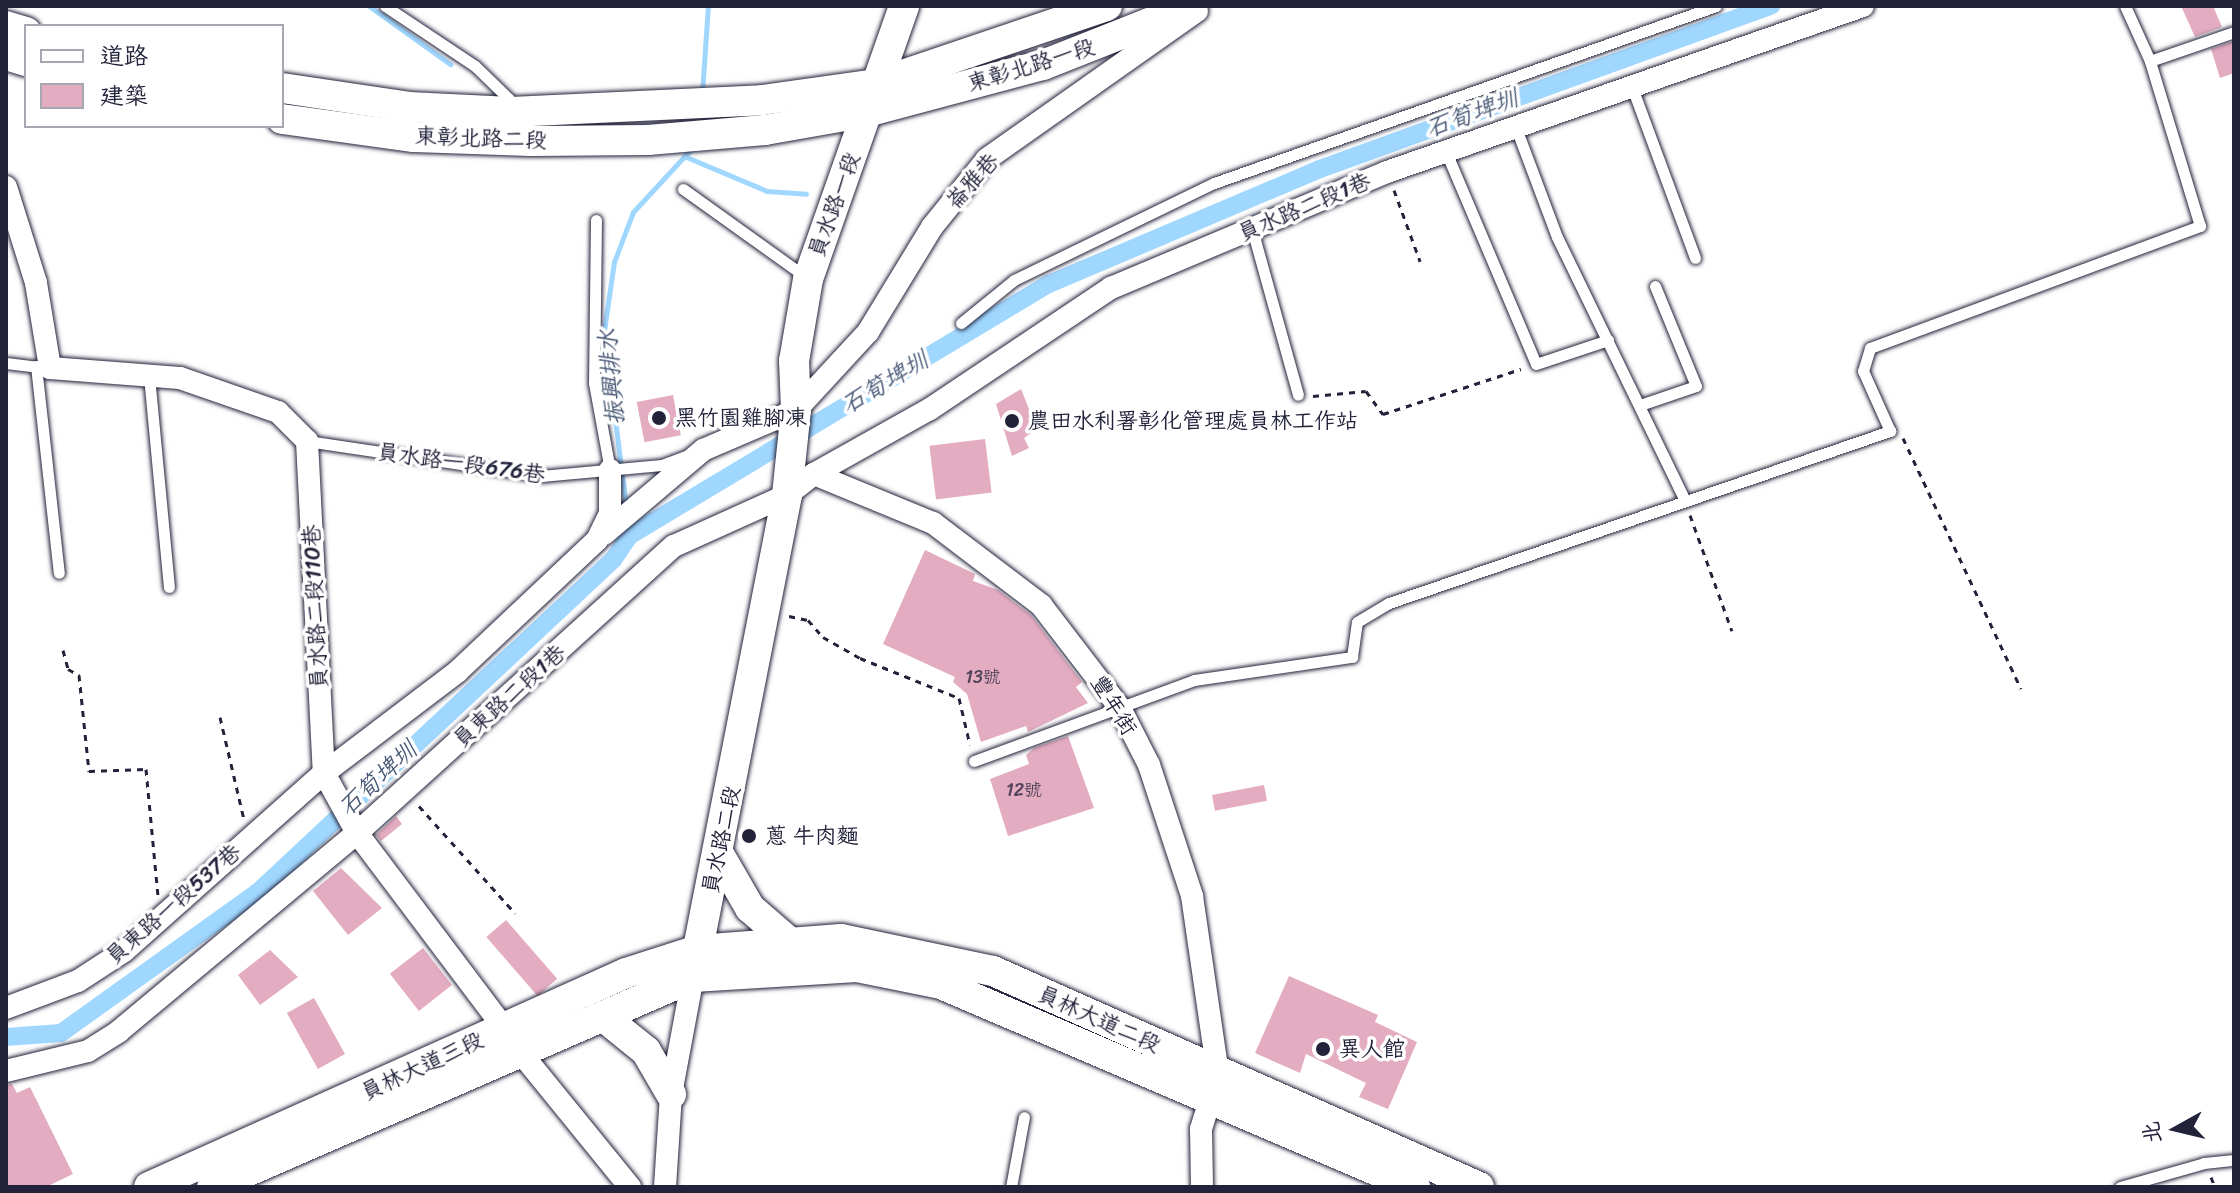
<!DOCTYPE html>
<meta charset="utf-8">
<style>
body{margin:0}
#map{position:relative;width:2240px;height:1193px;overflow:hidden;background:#fff;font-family:Sriracha,"LXGW WenKai TC",sans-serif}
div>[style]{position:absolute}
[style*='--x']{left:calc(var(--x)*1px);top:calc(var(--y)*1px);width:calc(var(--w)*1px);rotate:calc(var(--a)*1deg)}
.stream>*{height:5px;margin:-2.5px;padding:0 2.5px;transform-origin:2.5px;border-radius:2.5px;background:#a0d7ff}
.canal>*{height:18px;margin:-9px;padding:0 9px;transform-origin:9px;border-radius:9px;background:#a0d7ff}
.building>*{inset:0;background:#e4acc0;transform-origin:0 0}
.path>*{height:3px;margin-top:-1.5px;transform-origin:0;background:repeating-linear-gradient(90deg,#22223b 0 6px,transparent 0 12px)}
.roads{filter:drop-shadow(0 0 2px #22223b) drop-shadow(0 0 2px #22223b)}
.lane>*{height:11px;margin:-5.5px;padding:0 5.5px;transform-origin:5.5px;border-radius:5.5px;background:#fff}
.street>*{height:22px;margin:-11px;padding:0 11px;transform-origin:11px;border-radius:11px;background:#fff}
.secondary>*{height:30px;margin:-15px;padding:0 15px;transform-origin:15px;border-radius:15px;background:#fff}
.dots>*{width:22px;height:22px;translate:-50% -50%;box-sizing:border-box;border:4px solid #fff;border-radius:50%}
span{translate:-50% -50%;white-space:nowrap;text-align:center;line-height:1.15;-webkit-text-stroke:7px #fff;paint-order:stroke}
.number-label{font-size:18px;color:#52445c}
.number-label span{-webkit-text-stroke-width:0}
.street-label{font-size:22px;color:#22223b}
.poi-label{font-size:22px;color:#22223b}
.left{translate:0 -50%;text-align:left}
.water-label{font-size:24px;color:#485876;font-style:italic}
.frame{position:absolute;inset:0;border:8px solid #22223b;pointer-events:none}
.legend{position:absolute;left:24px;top:24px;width:260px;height:104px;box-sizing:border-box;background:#fff;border:2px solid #a7a7b1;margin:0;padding:10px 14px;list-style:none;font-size:24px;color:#22223b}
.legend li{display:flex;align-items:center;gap:16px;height:40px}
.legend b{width:40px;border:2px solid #a7a7b1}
.north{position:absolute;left:2136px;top:1089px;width:80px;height:80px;-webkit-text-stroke:6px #fff;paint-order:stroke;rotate:262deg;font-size:22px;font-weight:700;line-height:32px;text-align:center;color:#22223b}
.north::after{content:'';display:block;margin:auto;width:28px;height:36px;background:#22223b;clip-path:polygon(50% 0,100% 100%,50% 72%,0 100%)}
</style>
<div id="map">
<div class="stream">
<div style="--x:369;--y:6;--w:100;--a:35.6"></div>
<div style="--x:702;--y:93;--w:87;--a:-86.1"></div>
<div style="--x:684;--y:156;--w:90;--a:22.9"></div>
<div style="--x:767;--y:191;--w:39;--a:4"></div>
<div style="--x:626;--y:506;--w:176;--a:-97.2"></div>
<div style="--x:604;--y:331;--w:70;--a:-81.8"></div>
<div style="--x:614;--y:262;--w:53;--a:-69.2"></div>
<div style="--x:633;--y:212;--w:87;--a:-47.3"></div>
<div style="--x:628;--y:524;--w:12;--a:85"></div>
</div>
<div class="canal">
<div style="--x:6;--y:1037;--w:55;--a:-4.2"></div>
<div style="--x:61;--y:1033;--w:242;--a:-35.6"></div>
<div style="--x:258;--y:892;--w:486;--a:-43.1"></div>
<div style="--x:613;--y:560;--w:29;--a:-56"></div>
<div style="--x:629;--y:536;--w:490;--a:-31"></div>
<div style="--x:1049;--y:284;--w:294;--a:-23"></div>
<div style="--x:1320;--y:169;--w:480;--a:-19.9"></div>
</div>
<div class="building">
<div style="clip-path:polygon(2181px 6px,2213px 6px,2222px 27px,2195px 37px)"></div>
<div style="clip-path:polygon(2234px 41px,2234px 73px,2220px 78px,2211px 49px)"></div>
<div style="clip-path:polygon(1021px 389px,1037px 429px,1024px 438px,1029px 448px,1012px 456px,996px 404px)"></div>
<div style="left:673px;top:395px;width:41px;height:37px;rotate:79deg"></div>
<div style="left:985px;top:439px;width:54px;height:56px;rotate:83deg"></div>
<div style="clip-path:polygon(925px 550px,975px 574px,973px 581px,998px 590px,1031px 615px,1082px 682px,1076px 687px,1088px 703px,1028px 732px,1026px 726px,981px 742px,967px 694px,953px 682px,955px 677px,883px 644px)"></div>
<div style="clip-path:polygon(1068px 736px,1094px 808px,1008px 836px,990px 779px,1029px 764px,1026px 755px,1034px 748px)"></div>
<div style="left:1264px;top:785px;width:16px;height:53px;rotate:79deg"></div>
<div style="clip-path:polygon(396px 816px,402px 824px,381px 841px,376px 835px)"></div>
<div style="clip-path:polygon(341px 868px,382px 908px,348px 935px,313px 891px)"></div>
<div style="left:506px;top:920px;width:78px;height:26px;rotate:49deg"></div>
<div style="left:423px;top:948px;width:47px;height:42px;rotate:52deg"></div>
<div style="clip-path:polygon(270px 950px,298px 977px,260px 1005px,238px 975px)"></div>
<div style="clip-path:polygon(1289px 976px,1378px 1015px,1375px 1022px,1417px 1042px,1388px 1109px,1359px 1097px,1366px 1083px,1306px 1054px,1300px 1073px,1255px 1053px)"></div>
<div style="left:314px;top:998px;width:64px;height:31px;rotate:61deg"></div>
<div style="clip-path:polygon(12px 1084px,17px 1093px,30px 1087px,73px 1174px,46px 1187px,6px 1187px,6px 1085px)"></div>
</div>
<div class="path">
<div style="--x:1394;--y:190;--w:76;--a:69.9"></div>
<div style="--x:1313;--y:396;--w:53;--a:-5.4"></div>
<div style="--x:1366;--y:391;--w:29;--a:54"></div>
<div style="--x:1383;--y:414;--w:145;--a:-18.1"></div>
<div style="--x:1903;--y:438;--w:277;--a:64.8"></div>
<div style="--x:1690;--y:515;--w:123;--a:70.1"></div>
<div style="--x:789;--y:616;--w:19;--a:12"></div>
<div style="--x:808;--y:620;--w:23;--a:49"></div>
<div style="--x:823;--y:637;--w:43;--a:29.6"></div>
<div style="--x:860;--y:658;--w:107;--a:22"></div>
<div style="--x:959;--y:698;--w:48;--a:76.8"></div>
<div style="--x:63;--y:650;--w:20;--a:75"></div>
<div style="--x:68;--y:669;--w:13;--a:29"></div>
<div style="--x:79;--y:675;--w:97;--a:84.1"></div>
<div style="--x:89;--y:771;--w:57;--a:-2"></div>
<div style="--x:146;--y:769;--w:127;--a:84.6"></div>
<div style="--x:220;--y:717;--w:105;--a:76.8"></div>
<div style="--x:419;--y:806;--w:144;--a:48.1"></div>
<div style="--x:2211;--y:1177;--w:11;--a:68"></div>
</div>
<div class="roads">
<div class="lane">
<div style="--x:385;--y:6;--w:108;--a:33.7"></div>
<div style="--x:475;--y:66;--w:47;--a:44.1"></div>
<div style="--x:509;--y:99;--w:11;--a:80"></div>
<div style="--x:2150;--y:61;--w:89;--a:-19"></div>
<div style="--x:1633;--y:90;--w:179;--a:69.7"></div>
<div style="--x:1516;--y:128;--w:116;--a:69.4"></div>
<div style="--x:1557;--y:237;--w:291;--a:64.1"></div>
<div style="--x:1446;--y:152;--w:230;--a:67"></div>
<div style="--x:1536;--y:364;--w:76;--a:-18.4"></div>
<div style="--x:683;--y:189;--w:151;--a:35.6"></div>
<div style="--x:596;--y:220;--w:163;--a:90.7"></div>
<div style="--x:594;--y:383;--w:88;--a:79.6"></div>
<div style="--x:1252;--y:229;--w:172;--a:74.5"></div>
<div style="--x:961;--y:323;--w:68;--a:-39.1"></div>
<div style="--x:1014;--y:280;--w:222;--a:-25.9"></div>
<div style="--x:1214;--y:183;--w:532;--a:-19.42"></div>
<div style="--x:6;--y:363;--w:35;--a:7"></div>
<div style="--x:36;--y:366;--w:208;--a:83.7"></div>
<div style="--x:149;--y:376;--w:212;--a:84.6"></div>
<div style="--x:1640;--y:405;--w:59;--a:-18.7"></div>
<div style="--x:1696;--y:386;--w:108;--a:-112.3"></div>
<div style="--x:307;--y:441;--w:237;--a:8.5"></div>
<div style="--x:541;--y:476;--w:121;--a:-5.2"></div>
<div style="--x:662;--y:465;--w:25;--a:-21"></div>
<div style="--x:974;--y:761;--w:234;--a:-20.2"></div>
<div style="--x:1194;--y:680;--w:160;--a:-8.3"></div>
<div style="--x:1352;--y:657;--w:35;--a:-82"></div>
<div style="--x:1357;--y:622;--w:37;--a:-31"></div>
<div style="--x:1389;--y:603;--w:530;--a:-18.95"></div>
<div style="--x:1890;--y:431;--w:66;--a:-114.2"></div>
<div style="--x:1863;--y:371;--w:24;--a:-73"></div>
<div style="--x:1870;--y:348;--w:352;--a:-20.3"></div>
<div style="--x:2200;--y:226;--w:172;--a:-106.9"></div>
<div style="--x:2150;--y:61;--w:60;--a:-114.4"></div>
<div style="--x:1011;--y:1187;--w:71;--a:-79.5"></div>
<div style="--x:2120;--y:1187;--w:87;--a:-15.9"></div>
<div style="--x:2204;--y:1163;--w:30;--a:-6"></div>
</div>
<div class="street">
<div style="--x:6;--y:187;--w:101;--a:72.6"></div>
<div style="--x:36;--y:283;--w:86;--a:80.6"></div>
<div style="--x:50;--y:368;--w:130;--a:4.4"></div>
<div style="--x:180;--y:378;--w:104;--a:19.1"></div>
<div style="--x:278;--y:412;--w:41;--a:45"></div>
<div style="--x:307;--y:441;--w:332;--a:87.1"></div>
<div style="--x:324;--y:773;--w:68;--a:61.2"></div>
<div style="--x:357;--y:833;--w:244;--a:53"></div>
<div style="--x:814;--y:474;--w:129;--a:22.4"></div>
<div style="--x:933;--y:523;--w:136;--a:37.2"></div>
<div style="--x:1041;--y:605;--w:130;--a:52.5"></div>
<div style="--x:1120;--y:708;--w:64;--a:63"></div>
<div style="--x:1149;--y:765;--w:138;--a:71.8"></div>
<div style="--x:1192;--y:896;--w:180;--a:81.7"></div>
<div style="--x:1218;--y:1074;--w:58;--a:107.2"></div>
<div style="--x:1201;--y:1129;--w:58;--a:89"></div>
<div style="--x:604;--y:534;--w:130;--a:-40.3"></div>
<div style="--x:703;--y:450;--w:101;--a:-23.3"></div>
<div style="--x:796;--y:410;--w:106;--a:-47.3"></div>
<div style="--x:868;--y:332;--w:123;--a:-58.6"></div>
<div style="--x:932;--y:227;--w:87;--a:-51"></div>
<div style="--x:987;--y:159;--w:257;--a:-35.2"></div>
<div style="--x:6;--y:1008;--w:77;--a:-20.6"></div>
<div style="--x:78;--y:981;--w:55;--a:-33.1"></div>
<div style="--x:124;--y:951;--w:268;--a:-41.7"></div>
<div style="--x:324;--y:773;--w:167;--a:-37.2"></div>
<div style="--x:457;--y:672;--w:192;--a:-43.3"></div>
<div style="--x:597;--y:540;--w:30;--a:-64"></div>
<div style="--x:610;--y:513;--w:43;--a:-90"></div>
<div style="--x:521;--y:1053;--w:173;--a:50.9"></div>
<div style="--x:6;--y:1071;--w:84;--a:-13.7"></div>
<div style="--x:88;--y:1051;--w:36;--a:-32"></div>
<div style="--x:118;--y:1032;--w:311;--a:-39.8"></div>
<div style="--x:357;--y:833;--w:428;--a:-42.2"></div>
<div style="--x:674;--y:546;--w:124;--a:-24.3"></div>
<div style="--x:787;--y:495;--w:34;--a:-38"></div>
<div style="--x:814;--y:474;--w:133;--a:-29.3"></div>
<div style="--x:930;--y:409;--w:218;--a:-33.8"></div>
<div style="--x:1111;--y:288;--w:299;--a:-22.8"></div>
<div style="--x:1387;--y:172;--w:504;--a:-19.23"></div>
<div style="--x:665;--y:1187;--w:93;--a:-86.3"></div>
<div style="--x:671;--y:1094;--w:119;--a:-79.4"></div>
</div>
<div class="secondary">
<div style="--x:6;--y:26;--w:21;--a:17"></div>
<div style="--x:6;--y:55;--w:21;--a:17"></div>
<div style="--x:282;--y:88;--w:128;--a:8.5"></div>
<div style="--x:409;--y:107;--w:102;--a:2.8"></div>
<div style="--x:511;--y:112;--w:251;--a:-2.7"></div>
<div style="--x:762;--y:100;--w:115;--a:-8"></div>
<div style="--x:876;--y:84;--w:244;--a:-18.7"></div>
<div style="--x:282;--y:119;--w:133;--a:7.8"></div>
<div style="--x:414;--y:137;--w:117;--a:2"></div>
<div style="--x:531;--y:141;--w:117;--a:-0.5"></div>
<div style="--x:648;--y:140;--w:117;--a:-4.9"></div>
<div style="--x:765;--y:130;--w:104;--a:-10"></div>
<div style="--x:867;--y:112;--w:182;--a:-15"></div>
<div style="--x:1043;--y:65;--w:160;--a:-21.6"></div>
<div style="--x:720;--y:856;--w:60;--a:60"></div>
<div style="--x:750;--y:908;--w:49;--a:40.9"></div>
<div style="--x:694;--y:969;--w:483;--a:-78.9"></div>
<div style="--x:787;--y:495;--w:85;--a:-84"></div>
<div style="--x:796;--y:410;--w:49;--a:-92.3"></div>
<div style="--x:794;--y:361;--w:83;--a:-80.3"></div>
<div style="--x:808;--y:279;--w:289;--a:-70.6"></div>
<div style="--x:604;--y:1017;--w:54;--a:39"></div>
<div style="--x:646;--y:1051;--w:50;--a:59.8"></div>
<div style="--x:149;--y:1187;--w:523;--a:-24.16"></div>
<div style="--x:626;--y:973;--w:76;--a:-17.7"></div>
<div style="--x:698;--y:950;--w:143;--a:-4.4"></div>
<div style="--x:841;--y:939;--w:155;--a:11.9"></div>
<div style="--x:993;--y:971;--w:532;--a:23.96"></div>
<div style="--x:212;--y:1187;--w:525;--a:-23.59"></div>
<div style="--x:693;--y:977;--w:164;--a:-3.5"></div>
<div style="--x:857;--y:967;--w:86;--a:11.4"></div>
<div style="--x:941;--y:984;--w:516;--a:23.18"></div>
</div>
</div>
<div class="dots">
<div style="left:659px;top:418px;background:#22223b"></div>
<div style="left:1012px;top:421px;background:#22223b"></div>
<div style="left:749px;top:836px;background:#22223b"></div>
<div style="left:1323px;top:1049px;background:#22223b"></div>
</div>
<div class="number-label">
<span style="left:983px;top:677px">13號</span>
<span style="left:1024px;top:790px">12號</span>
</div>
<div class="street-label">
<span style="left:1031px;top:65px;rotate:-17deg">東彰北路一段</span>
<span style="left:481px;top:138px;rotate:2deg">東彰北路二段</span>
<span style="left:972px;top:181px;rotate:-48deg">崙雅巷</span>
<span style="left:834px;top:205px;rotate:-70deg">員水路一段</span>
<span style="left:1304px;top:207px;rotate:-23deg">員水路二段1巷</span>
<span style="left:461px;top:463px;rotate:8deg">員水路一段676巷</span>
<span style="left:315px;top:607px;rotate:-93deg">員水路二段110巷</span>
<span style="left:509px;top:696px;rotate:-42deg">員東路二段1巷</span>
<span style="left:1114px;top:705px;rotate:58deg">豐年街</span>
<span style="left:721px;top:840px;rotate:-78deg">員水路二段</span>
<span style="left:173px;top:904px;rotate:-41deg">員東路一段537巷</span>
<span style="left:1099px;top:1019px;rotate:24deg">員林大道二段</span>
<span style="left:422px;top:1066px;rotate:-25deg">員林大道三段</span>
</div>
<div class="poi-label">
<span class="left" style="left:675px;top:418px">黑竹園雞腳凍</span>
<span class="left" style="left:1028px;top:421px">農田水利署彰化管理處員林工作站</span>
<span class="left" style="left:765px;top:836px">蔥 牛肉麵</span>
<span class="left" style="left:1339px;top:1049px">異人館</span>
</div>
<div class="water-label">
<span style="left:1472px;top:114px;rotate:-20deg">石筍埤圳</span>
<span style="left:612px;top:377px;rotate:-95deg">振興排水</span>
<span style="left:885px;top:383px;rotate:-31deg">石筍埤圳</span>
<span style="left:378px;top:779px;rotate:-43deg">石筍埤圳</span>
</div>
<div class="frame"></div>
<ul class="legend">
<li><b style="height:10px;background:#fff"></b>道路</li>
<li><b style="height:22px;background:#e4acc0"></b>建築</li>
</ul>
<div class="north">北</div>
</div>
